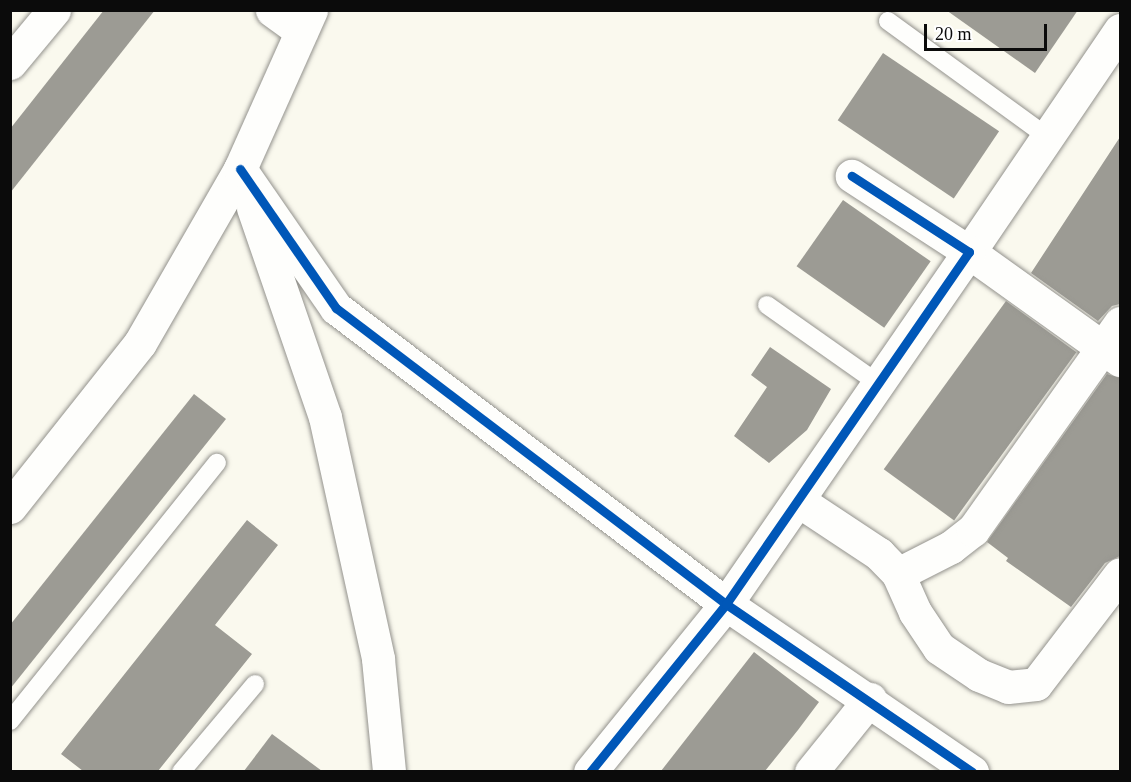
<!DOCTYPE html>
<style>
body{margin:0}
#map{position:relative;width:1131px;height:782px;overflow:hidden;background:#faf9ee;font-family:Georgia,serif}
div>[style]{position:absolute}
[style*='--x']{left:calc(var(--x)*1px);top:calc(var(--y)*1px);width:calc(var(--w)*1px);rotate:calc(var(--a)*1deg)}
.building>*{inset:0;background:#9c9b94;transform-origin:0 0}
.roads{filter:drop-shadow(0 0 2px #93928d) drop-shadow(0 0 2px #93928d)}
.lane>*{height:18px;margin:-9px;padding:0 9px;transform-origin:9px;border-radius:9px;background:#fefefc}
.street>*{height:33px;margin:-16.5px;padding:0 16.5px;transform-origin:16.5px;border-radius:16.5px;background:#fefefc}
.cycleway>*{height:9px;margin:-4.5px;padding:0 4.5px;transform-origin:4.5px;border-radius:4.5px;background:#0057b8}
span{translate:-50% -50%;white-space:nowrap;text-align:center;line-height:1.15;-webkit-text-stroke:6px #fff;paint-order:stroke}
.frame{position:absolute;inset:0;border:12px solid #0b0b0b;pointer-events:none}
.scale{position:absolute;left:924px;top:24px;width:123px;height:27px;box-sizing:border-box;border:3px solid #0b0b0b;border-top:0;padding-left:8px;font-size:18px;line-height:21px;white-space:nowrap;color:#0b0b0b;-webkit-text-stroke:4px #fff;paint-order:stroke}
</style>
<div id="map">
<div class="building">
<div style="clip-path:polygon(104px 10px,155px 10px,10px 193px,10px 129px)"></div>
<div style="clip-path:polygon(946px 10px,1078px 10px,1035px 73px)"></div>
<div style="left:883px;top:53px;width:140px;height:81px;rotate:34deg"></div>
<div style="clip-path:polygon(1120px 137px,1120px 304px,1112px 306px,1098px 321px,1031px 273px)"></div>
<div style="left:843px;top:200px;width:107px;height:81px;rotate:35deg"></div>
<div style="left:1006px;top:301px;width:87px;height:208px;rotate:36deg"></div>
<div style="clip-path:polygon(770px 347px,831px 389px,807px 430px,769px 463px,734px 436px,767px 387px,751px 375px)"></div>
<div style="clip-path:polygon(1107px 374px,1120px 378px,1120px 556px,1105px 563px,1071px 607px,1006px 561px,1008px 558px,987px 542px)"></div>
<div style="clip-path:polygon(194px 394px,226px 419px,10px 689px,10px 625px)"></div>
<div style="clip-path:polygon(247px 520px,278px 545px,215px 625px,252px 654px,158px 771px,83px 771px,61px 754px)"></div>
<div style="clip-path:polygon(754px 652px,819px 702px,798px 730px,765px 771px,661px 771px)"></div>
<div style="clip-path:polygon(272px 734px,322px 771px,244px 771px)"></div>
</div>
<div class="roads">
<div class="lane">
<div style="--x:888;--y:21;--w:199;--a:36"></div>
<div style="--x:767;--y:305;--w:137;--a:35.2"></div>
<div style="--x:10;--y:721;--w:331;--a:-51.3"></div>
<div style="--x:181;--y:772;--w:115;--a:-49.9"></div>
</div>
<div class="street">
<div style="--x:272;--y:10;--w:36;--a:36"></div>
<div style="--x:1120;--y:30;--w:268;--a:124.2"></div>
<div style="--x:969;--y:252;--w:186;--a:35.6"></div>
<div style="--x:10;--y:63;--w:69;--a:-50.3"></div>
<div style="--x:240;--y:169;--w:169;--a:55.4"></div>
<div style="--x:336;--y:308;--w:490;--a:37.2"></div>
<div style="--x:726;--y:604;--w:298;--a:34.3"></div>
<div style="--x:253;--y:208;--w:221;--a:71"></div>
<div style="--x:325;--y:417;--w:248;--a:77.6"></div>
<div style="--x:378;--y:659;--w:114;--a:84.4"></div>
<div style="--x:799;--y:501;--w:96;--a:33.5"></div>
<div style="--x:879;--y:554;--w:28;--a:46"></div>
<div style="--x:898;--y:574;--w:42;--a:65.9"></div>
<div style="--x:915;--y:612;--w:43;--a:56.3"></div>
<div style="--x:939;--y:648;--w:48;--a:34"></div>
<div style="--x:979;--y:675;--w:31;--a:22"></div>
<div style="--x:1008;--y:687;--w:28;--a:-6"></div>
<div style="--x:1036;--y:684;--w:138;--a:-52.6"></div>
<div style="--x:10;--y:507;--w:209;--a:-51.6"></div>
<div style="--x:140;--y:343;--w:201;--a:-60.1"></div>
<div style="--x:240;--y:169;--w:174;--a:-65.9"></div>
<div style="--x:898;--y:574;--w:59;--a:-27"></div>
<div style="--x:951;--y:547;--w:28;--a:-38"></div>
<div style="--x:973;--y:530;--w:254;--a:-54.6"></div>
<div style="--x:590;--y:772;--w:216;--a:-51"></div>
<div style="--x:726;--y:604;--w:428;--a:-55.4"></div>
<div style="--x:969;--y:252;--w:140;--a:-147"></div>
<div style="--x:811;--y:772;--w:94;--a:-51.1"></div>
</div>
</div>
<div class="cycleway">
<div style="--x:240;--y:169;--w:169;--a:55.4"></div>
<div style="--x:336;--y:308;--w:490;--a:37.2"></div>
<div style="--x:726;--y:604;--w:298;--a:34.3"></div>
<div style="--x:590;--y:772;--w:216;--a:-51"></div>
<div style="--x:726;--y:604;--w:428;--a:-55.4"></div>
<div style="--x:969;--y:252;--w:140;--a:-147"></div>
</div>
<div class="frame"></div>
<div class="scale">20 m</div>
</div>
